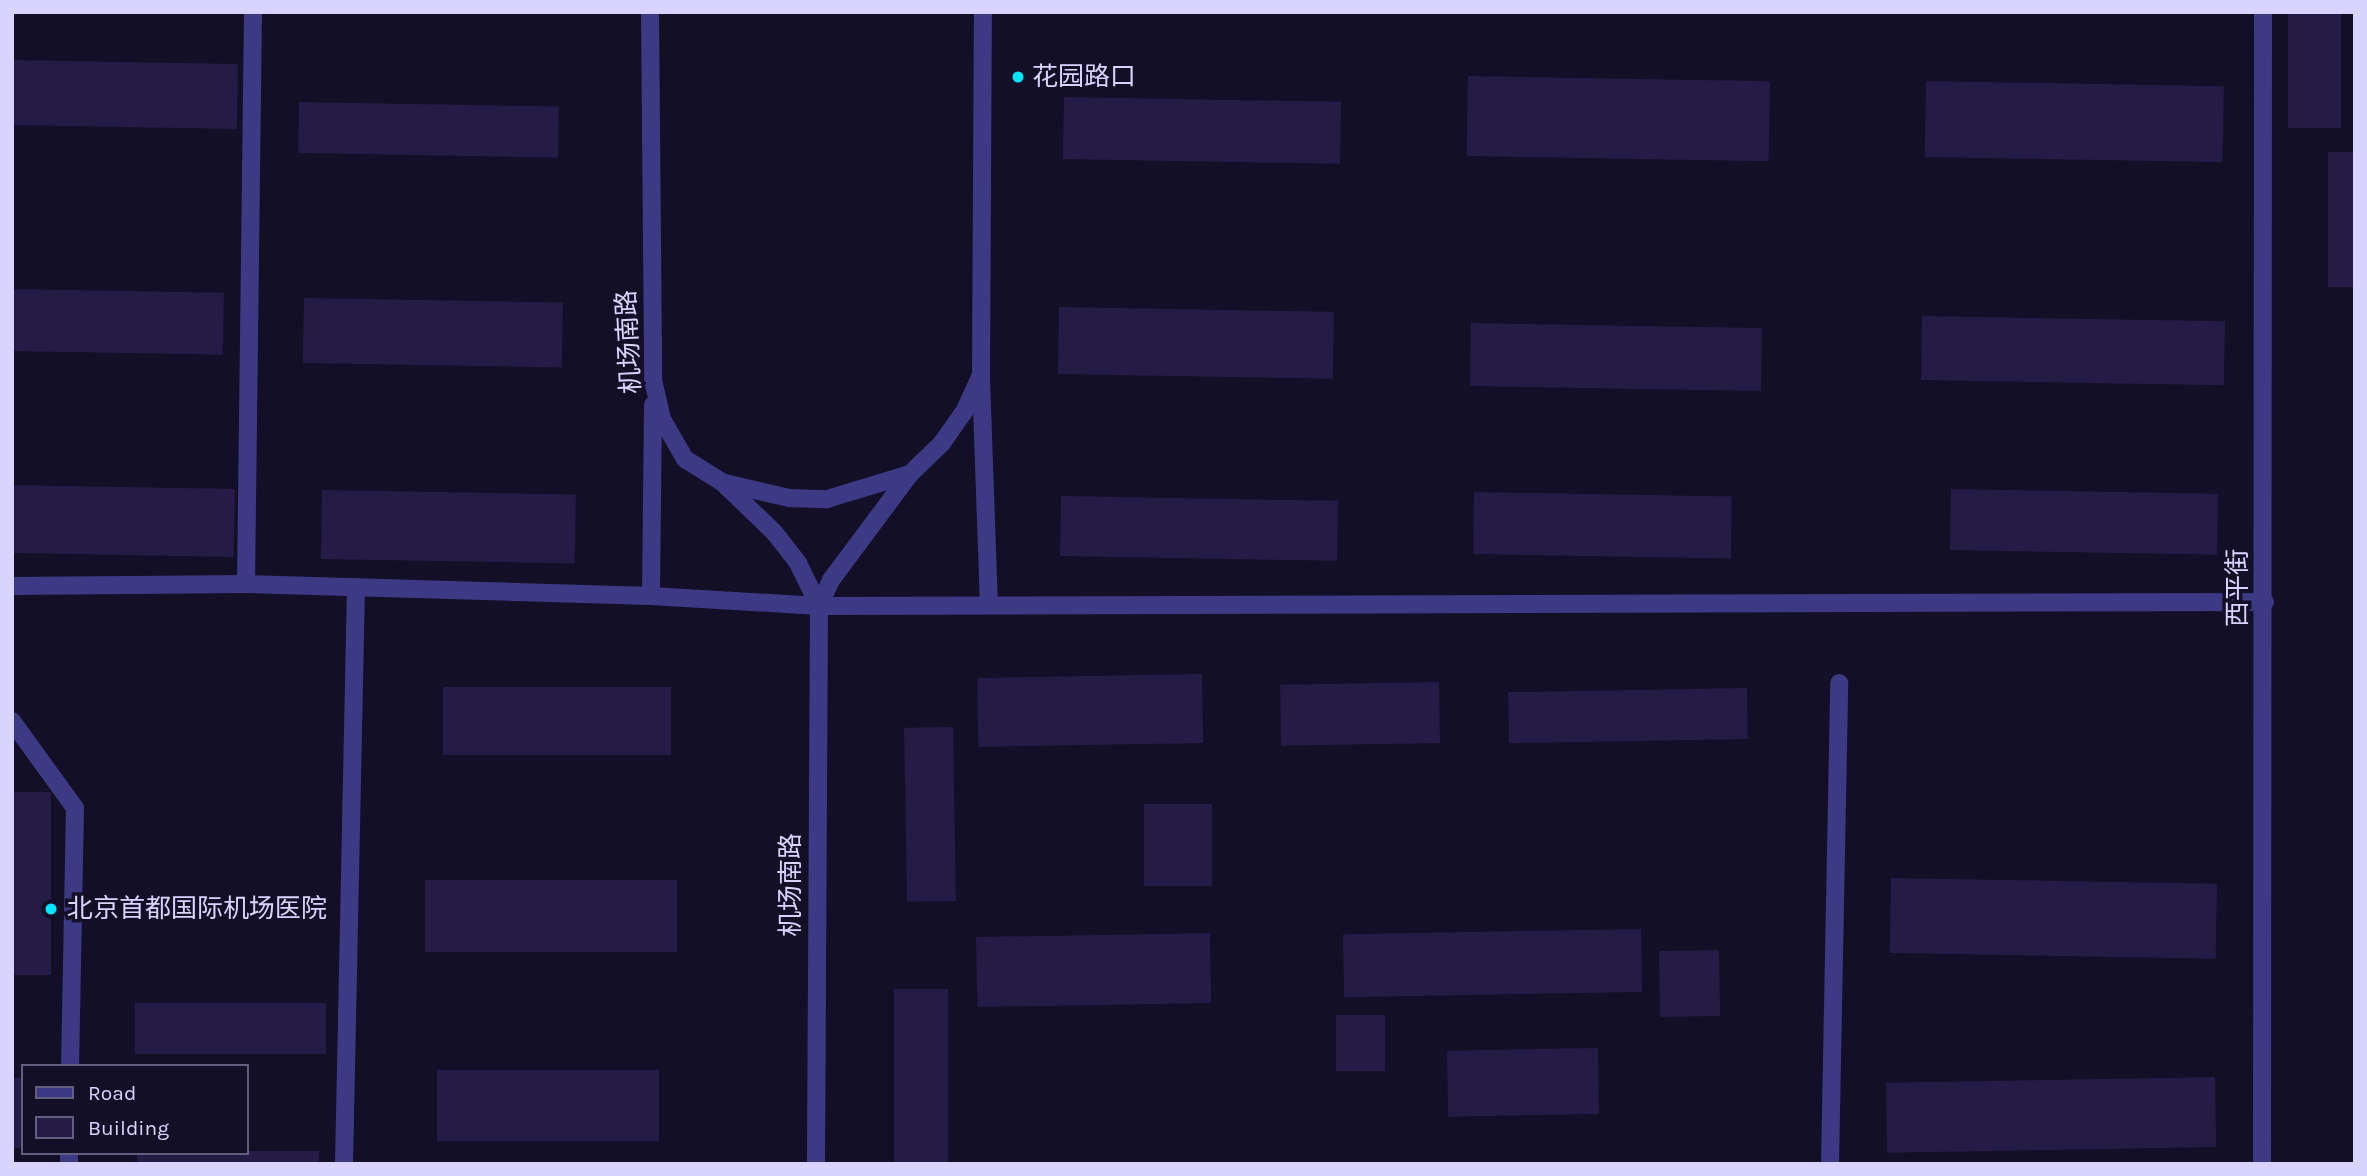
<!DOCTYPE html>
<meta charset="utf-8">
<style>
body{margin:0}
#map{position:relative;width:2367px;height:1176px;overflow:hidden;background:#130f26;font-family:Karla,"Noto Sans SC",sans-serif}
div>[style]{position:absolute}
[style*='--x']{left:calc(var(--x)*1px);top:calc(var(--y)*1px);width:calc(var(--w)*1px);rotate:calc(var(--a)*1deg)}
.building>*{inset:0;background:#241b47;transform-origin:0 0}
.minor>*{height:18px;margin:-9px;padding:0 9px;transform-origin:9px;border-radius:9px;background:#3d3a85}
.dots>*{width:19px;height:19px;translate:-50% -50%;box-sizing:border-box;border:4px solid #130f26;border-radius:50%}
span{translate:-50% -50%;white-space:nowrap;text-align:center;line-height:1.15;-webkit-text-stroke:7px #130f26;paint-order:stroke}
.poi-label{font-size:26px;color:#d9d4ff}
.left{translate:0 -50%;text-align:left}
.street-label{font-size:26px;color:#d9d4ff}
.frame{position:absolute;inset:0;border:14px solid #d9d4ff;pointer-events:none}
.legend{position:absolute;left:21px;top:1064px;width:228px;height:91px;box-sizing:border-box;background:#130f26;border:2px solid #625e7d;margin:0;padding:9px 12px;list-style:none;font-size:21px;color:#d9d4ff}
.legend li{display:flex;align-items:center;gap:14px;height:35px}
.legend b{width:35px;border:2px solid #625e7d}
</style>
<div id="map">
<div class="building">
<div style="left:2288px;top:12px;width:53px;height:116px"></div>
<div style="left:12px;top:60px;width:226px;height:65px;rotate:1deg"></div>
<div style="left:1468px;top:76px;width:302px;height:80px;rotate:1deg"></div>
<div style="left:1926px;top:81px;width:298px;height:76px;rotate:1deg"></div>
<div style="left:1064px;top:97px;width:277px;height:62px;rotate:1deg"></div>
<div style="left:299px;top:102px;width:260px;height:51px;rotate:1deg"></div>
<div style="left:2328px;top:152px;width:27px;height:135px"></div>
<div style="left:12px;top:289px;width:212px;height:62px;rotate:1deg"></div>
<div style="left:304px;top:298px;width:259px;height:65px;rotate:1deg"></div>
<div style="left:1059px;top:307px;width:275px;height:67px;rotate:1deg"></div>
<div style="left:1922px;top:316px;width:303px;height:64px;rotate:1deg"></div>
<div style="left:1471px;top:323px;width:291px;height:63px;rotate:1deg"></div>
<div style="left:12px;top:485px;width:223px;height:68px;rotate:1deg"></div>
<div style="left:1951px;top:489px;width:267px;height:61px;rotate:1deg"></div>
<div style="left:322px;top:490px;width:254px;height:69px;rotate:1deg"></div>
<div style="left:1474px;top:492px;width:258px;height:62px;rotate:1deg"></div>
<div style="left:1061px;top:496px;width:277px;height:60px;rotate:1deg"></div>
<div style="left:1202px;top:674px;width:69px;height:225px;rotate:89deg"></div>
<div style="left:1439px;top:682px;width:61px;height:159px;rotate:89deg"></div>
<div style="left:671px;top:687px;width:68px;height:228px;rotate:90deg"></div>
<div style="left:1747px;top:688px;width:51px;height:239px;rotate:89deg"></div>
<div style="left:953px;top:727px;width:174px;height:49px;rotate:89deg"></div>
<div style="left:51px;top:792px;width:183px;height:39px;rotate:90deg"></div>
<div style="left:1144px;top:804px;width:68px;height:82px"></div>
<div style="left:1891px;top:878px;width:326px;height:75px;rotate:1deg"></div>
<div style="left:425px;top:880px;width:252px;height:72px"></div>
<div style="left:1641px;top:929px;width:63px;height:298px;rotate:89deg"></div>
<div style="left:1210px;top:933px;width:70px;height:234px;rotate:89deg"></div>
<div style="left:1719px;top:950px;width:66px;height:60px;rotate:89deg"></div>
<div style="left:894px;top:989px;width:54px;height:175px"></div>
<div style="left:135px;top:1003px;width:191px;height:51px"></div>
<div style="left:1385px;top:1015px;width:56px;height:49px;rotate:90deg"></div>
<div style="left:1598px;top:1048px;width:66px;height:151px;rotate:89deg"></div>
<div style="left:437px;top:1070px;width:222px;height:71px"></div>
<div style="left:2215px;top:1077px;width:70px;height:329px;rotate:89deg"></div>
<div style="left:12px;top:1078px;width:11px;height:70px"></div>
<div style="clip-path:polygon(247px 1151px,319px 1151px,319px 1164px,137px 1164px,137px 1153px)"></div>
</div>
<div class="minor">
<div style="--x:650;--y:12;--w:368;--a:89.5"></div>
<div style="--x:653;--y:380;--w:40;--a:77"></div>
<div style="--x:662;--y:419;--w:46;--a:60.1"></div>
<div style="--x:685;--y:459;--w:44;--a:31.9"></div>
<div style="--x:722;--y:482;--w:72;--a:43.9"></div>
<div style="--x:774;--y:532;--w:39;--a:52"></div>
<div style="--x:798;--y:563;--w:48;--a:64"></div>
<div style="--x:819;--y:606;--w:558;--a:90.31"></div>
<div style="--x:981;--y:378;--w:227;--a:88"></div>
<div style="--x:725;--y:483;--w:66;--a:13.2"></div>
<div style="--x:789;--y:498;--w:38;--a:2"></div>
<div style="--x:827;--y:499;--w:87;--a:-16.8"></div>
<div style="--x:246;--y:584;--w:572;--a:-89.3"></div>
<div style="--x:12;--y:586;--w:234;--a:-0.5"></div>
<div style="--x:246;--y:584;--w:405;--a:1.7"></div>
<div style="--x:651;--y:596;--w:168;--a:3.4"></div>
<div style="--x:819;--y:606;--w:1446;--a:-0.16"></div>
<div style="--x:651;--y:596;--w:191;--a:-89.4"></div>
<div style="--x:819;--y:606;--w:29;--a:-65"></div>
<div style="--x:831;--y:580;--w:132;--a:-53.3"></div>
<div style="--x:910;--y:474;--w:45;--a:-44.1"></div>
<div style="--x:942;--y:443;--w:38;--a:-55"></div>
<div style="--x:964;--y:412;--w:41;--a:-65.3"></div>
<div style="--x:981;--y:375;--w:363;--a:-89.7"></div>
<div style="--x:12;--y:721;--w:107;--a:54.1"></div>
<div style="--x:75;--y:808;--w:258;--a:91.1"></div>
<div style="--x:69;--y:1164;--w:11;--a:-90"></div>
<div style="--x:344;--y:1164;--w:577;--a:-88.81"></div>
<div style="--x:1830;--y:1164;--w:481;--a:-88.9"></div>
<div style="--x:2262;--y:1164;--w:1152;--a:-89.95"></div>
</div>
<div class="dots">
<div style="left:1018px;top:77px;background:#00e5ff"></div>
<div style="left:51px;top:909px;background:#00e5ff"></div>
</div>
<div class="poi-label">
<span class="left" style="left:1032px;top:77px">花园路口</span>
<span class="left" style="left:67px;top:909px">北京首都国际机场医院</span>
</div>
<div class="street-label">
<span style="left:629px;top:342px;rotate:-93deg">机场南路</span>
<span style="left:2238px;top:588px;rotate:-90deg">西平街</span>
<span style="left:791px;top:885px;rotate:-90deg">机场南路</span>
</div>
<div class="frame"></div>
<ul class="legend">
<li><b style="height:9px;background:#3d3a85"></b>Road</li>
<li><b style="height:19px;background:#241b47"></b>Building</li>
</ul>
</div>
